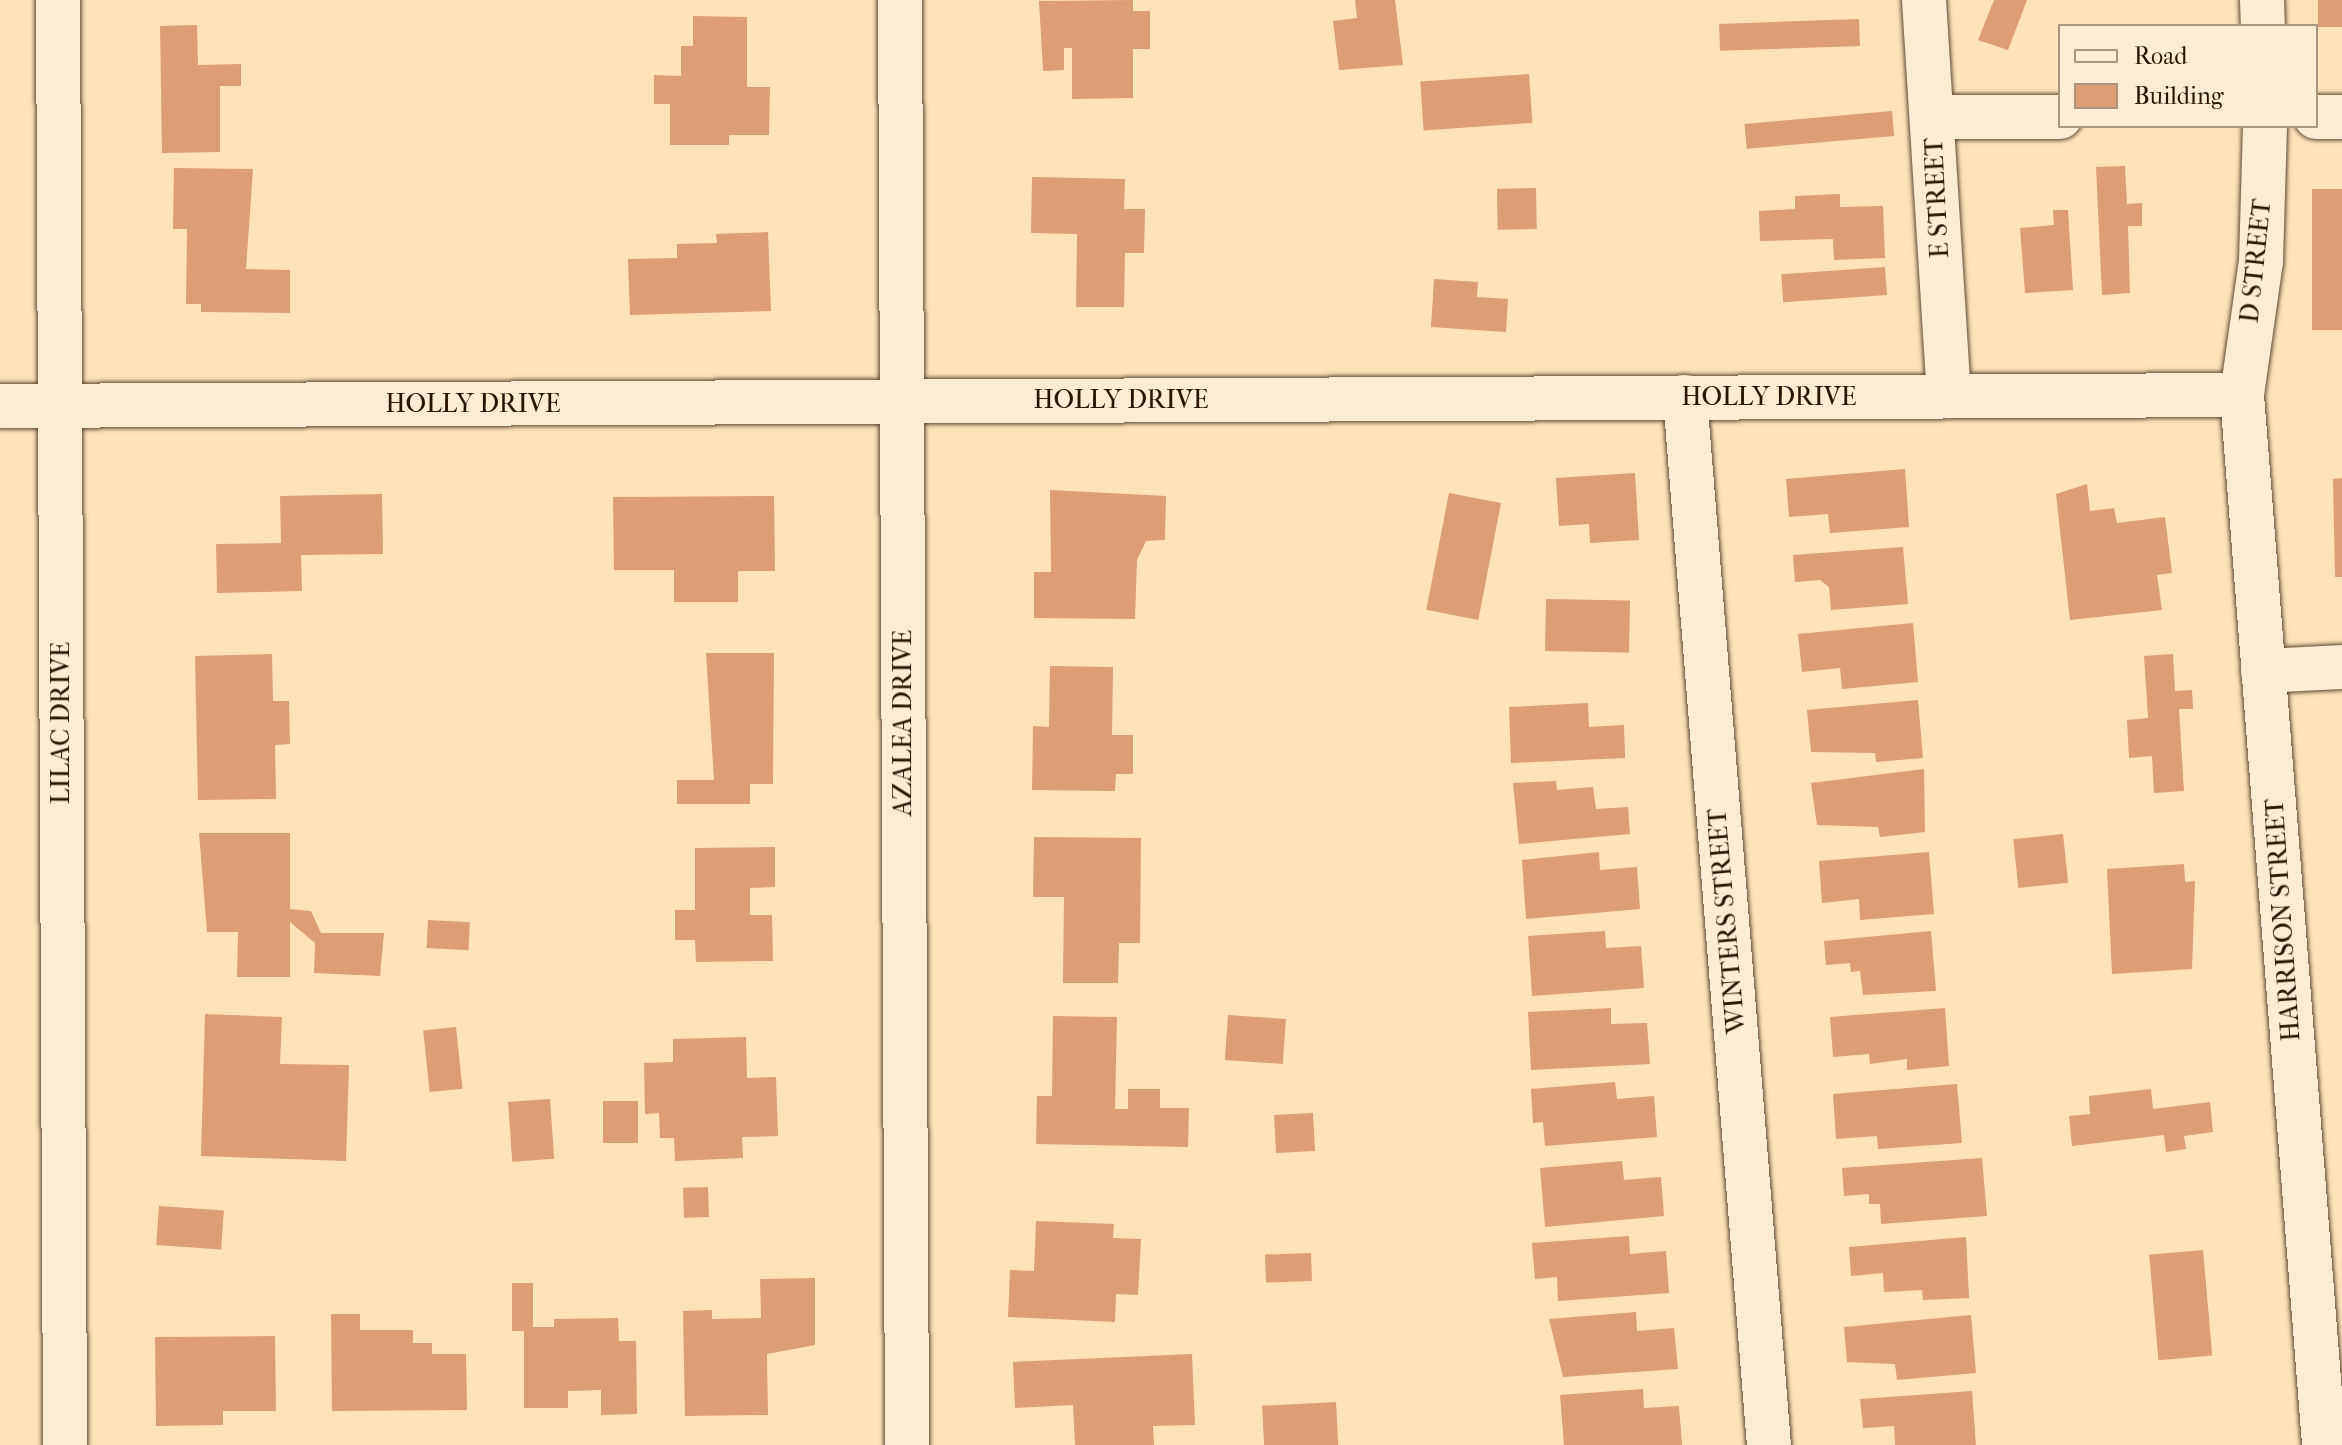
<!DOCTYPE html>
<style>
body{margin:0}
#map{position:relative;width:2342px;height:1445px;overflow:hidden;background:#fde2ba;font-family:"IM FELL French Canon",serif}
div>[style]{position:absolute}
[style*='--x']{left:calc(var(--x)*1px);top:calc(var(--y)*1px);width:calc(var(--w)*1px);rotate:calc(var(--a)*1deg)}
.building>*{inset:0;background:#dd9e75;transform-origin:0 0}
.roads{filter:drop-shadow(0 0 2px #604830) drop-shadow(0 0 2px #604830)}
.street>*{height:44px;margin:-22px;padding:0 22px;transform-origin:22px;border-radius:22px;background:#feecd2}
span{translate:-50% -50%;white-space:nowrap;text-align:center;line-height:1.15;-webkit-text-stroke:6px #feecd2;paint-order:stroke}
.street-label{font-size:26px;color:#2b1502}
.legend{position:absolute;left:2058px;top:24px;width:260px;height:104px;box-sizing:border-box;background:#feecd2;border:2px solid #aa967f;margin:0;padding:10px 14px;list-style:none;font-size:24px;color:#2b1502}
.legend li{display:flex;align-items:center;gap:16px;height:40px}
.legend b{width:40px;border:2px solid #aa967f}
</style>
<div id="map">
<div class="building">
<div style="clip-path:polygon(1133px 0,1133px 11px,1150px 11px,1150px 49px,1133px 49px,1133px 98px,1072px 99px,1072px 48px,1064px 48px,1064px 70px,1043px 71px,1039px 1px)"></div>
<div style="clip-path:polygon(1355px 0,1395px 0,1403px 65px,1339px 70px,1333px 21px,1357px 18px)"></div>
<div style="clip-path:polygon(1994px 0,2027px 0,2008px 50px,1978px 40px)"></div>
<div style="left:2318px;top:0;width:24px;height:27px"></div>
<div style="clip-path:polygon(693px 16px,747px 17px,747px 87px,770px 87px,769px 135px,729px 135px,729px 145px,670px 145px,670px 104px,654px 104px,654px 75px,681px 76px,681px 46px,693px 46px)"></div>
<div style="left:1859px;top:19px;width:27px;height:140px;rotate:88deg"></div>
<div style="clip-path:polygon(197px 25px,198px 65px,241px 64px,241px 86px,220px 86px,220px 152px,162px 153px,160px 26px)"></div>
<div style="left:1529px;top:74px;width:49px;height:109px;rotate:86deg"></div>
<div style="left:1892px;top:111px;width:25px;height:148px;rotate:85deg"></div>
<div style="clip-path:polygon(2125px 166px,2127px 204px,2142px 203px,2142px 226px,2128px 226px,2130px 293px,2102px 295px,2096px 167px)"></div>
<div style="clip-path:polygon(174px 168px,253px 169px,246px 269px,290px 270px,290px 313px,201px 312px,201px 304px,186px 304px,187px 229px,173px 229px)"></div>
<div style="clip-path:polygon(1032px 177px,1125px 179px,1124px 209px,1145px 209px,1144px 253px,1125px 253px,1124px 307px,1076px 307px,1077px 234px,1031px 233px)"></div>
<div style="left:1536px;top:188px;width:41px;height:39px;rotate:89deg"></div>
<div style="left:2342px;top:189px;width:141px;height:30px;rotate:90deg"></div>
<div style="clip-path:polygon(1840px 194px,1840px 207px,1883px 206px,1885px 258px,1834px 260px,1833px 239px,1760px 241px,1759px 211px,1795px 209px,1795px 196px)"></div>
<div style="clip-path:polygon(2053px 210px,2068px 210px,2073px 290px,2025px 293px,2020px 228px,2054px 225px)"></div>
<div style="clip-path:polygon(768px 232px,771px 311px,630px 315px,628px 259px,677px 258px,677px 244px,717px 243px,716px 234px)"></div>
<div style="left:1885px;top:267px;width:28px;height:104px;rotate:86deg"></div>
<div style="clip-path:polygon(1434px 279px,1478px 282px,1477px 297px,1508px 299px,1506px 332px,1431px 327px)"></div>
<div style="clip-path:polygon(1905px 469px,1909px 527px,1830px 533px,1828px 514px,1789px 517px,1786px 479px)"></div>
<div style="clip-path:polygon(1635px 473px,1639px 540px,1590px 543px,1589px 524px,1559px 526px,1556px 478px)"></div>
<div style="clip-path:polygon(2342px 478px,2342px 577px,2335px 577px,2333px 479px)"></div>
<div style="clip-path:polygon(2087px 484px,2090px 511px,2114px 508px,2117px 523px,2165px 517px,2172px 573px,2157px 575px,2162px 610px,2070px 620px,2056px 494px)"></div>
<div style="clip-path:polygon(1050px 490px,1166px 496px,1165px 540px,1146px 541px,1137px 560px,1135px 619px,1034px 618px,1034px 572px,1051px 572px)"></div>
<div style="left:1449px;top:493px;width:53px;height:119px;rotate:11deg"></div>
<div style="clip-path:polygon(382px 494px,383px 554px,301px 555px,302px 591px,217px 593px,216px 544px,281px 543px,280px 496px)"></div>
<div style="clip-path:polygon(774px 496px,775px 571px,738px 571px,738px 602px,674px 602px,674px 570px,614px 570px,613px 497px)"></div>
<div style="clip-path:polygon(1903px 547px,1908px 604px,1831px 610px,1829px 587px,1820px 580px,1795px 582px,1793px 555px)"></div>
<div style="left:1546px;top:599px;width:84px;height:52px;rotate:1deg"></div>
<div style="clip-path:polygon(1913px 623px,1918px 682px,1842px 689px,1840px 668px,1802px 672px,1798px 634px)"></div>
<div style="clip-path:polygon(706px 653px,774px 653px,773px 784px,750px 784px,750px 804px,677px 804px,677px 780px,714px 780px)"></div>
<div style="clip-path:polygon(272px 654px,273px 701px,289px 701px,290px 744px,275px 745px,276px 799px,198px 800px,195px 656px)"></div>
<div style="clip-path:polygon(2173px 654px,2175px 691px,2192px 690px,2193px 709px,2179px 709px,2184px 791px,2154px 793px,2152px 756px,2129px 758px,2127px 720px,2148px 718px,2144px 656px)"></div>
<div style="clip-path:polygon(1050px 666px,1113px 667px,1112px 735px,1133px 735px,1133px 774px,1116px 774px,1115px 791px,1032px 790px,1033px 726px,1049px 727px)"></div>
<div style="clip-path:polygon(1918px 700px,1923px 758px,1876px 762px,1875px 753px,1811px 752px,1807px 710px)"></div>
<div style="clip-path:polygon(1588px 703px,1589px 727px,1624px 725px,1625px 758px,1511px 763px,1509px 707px)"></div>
<div style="clip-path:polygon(1924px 769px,1925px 832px,1880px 837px,1878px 827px,1817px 825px,1811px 783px)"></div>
<div style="clip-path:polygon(1556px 781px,1557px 790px,1593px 787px,1596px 809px,1628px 807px,1630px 834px,1519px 844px,1513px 783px)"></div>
<div style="clip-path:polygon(199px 833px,290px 833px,290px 909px,311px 911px,321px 933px,384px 933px,380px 976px,314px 973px,315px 943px,290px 922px,290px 977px,237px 977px,238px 932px,207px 932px)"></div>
<div style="left:2063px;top:834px;width:49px;height:50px;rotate:84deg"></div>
<div style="clip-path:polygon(1034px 837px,1141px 838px,1140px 943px,1119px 943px,1118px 983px,1063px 983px,1064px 897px,1033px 897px)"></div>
<div style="clip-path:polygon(775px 847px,775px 887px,750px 888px,750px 915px,772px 915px,773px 961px,696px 962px,695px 940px,675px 940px,675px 910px,695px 910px,695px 848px)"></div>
<div style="clip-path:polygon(1599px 852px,1600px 870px,1637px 867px,1640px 909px,1526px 919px,1522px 860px)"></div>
<div style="clip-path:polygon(1929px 852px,1934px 914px,1860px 920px,1859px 899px,1822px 903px,1819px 861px)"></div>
<div style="clip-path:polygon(2184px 864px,2185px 882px,2195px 881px,2192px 969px,2112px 974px,2107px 869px)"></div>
<div style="left:428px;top:920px;width:42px;height:28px;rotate:3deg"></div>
<div style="clip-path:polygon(1605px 931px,1606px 948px,1641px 946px,1644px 988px,1532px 996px,1528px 936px)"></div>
<div style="clip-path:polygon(1931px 931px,1936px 991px,1863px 995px,1860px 971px,1851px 972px,1850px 963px,1826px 965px,1824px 941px)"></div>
<div style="clip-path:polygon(1611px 1008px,1611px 1024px,1647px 1023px,1650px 1064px,1531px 1070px,1528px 1012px)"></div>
<div style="clip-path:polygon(1945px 1008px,1949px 1066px,1907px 1070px,1907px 1059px,1870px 1064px,1869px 1054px,1833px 1057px,1830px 1017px)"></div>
<div style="clip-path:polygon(205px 1014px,282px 1017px,280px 1064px,349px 1065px,346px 1161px,201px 1156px)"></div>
<div style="left:1228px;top:1015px;width:58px;height:45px;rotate:4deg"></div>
<div style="clip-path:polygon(1053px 1016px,1117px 1017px,1115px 1109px,1128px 1109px,1128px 1089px,1160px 1089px,1160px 1108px,1189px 1108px,1188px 1147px,1036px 1144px,1037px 1096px,1052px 1096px)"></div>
<div style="left:456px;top:1027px;width:62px;height:33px;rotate:84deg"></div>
<div style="clip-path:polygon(746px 1037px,747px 1078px,776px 1077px,778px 1136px,742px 1137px,743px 1158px,675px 1161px,674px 1138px,660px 1138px,659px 1113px,645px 1114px,644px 1063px,673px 1062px,673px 1039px)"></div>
<div style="clip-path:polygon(1615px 1082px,1617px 1099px,1654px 1096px,1657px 1137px,1545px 1146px,1543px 1122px,1533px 1123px,1531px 1089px)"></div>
<div style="clip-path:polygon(1957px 1084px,1962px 1143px,1878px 1149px,1877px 1136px,1836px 1139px,1833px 1094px)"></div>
<div style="clip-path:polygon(2151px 1089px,2153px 1109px,2210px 1102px,2213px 1132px,2184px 1136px,2186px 1149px,2166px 1152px,2164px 1135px,2072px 1146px,2069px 1116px,2090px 1114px,2089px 1096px)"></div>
<div style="left:550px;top:1099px;width:60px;height:42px;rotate:86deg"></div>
<div style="left:603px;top:1101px;width:35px;height:42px"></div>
<div style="left:1313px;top:1113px;width:38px;height:39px;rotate:87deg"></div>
<div style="clip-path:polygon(1982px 1158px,1987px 1216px,1881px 1224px,1880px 1204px,1869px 1204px,1869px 1194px,1844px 1196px,1842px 1168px)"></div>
<div style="clip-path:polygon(1622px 1161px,1624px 1180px,1661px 1177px,1664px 1216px,1545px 1227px,1540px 1168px)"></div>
<div style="left:708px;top:1187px;width:30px;height:25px;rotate:88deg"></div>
<div style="left:159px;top:1206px;width:65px;height:39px;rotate:4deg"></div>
<div style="clip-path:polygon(1036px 1221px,1114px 1224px,1113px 1238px,1141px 1239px,1138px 1295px,1116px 1294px,1115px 1322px,1008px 1317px,1010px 1270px,1034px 1271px)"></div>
<div style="clip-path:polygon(1629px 1236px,1630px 1254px,1666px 1251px,1669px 1293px,1558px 1301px,1557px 1277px,1535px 1279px,1532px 1243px)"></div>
<div style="clip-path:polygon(1966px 1237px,1969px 1298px,1923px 1300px,1922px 1290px,1884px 1292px,1883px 1273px,1851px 1276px,1849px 1247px)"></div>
<div style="left:2203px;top:1250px;width:106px;height:54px;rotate:85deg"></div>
<div style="left:1311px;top:1253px;width:28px;height:46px;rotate:88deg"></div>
<div style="clip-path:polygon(815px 1278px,815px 1345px,767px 1354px,768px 1415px,685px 1416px,683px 1311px,712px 1310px,712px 1319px,761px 1318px,760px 1279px)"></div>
<div style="clip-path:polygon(512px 1283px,533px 1283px,533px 1327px,554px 1327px,554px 1319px,618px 1318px,619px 1341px,636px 1341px,637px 1414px,601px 1415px,601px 1390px,568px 1391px,568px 1408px,524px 1408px,524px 1331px,512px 1331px)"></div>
<div style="clip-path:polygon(1636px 1312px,1637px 1331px,1674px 1328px,1678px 1369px,1563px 1377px,1549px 1319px)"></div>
<div style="clip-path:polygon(331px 1314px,360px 1314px,360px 1330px,413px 1330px,413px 1343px,432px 1343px,432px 1354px,466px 1354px,467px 1410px,332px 1411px)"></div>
<div style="clip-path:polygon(1971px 1315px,1976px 1373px,1897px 1380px,1895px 1364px,1847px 1362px,1844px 1327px)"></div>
<div style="clip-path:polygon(275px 1336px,276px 1411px,223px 1411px,223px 1425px,156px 1426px,155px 1337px)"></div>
<div style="clip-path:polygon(1192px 1354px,1195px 1425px,1153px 1426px,1154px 1445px,1075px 1445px,1073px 1405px,1015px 1408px,1013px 1362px)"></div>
<div style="clip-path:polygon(1643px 1389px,1644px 1408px,1679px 1406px,1682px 1445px,1564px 1445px,1560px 1395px)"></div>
<div style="clip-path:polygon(1972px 1391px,1976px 1445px,1895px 1445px,1894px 1426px,1863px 1428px,1860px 1399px)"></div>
<div style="left:1336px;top:1402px;width:43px;height:74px;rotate:87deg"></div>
</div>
<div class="roads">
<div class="street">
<div style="--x:58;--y:0;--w:1445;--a:89.72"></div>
<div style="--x:900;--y:0;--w:1445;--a:89.72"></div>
<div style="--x:1924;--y:0;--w:397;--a:86.4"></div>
<div style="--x:2262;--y:0;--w:26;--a:88"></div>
<div style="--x:1932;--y:117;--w:128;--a:0"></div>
<div style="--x:2316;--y:117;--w:26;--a:0"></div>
<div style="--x:2265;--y:126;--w:135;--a:91.7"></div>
<div style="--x:2261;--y:261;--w:135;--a:98.1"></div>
<div style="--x:2242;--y:395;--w:1053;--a:85.53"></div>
<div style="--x:1685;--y:397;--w:1051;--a:85.42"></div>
<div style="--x:0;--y:406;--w:2242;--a:-0.28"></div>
<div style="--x:2263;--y:671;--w:79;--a:-2.9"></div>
</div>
</div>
<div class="street-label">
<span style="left:1937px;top:198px;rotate:-93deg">E STREET</span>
<span style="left:2256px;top:261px;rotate:-84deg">D STREET</span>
<span style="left:1769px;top:397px">HOLLY DRIVE</span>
<span style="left:1121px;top:400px">HOLLY DRIVE</span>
<span style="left:473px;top:404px">HOLLY DRIVE</span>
<span style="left:61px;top:723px;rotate:-90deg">LILAC DRIVE</span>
<span style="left:903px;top:723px;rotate:-90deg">AZALEA DRIVE</span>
<span style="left:2283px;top:920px;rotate:-94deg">HARRISON STREET</span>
<span style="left:1727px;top:921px;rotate:-95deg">WINTERS STREET</span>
</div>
<ul class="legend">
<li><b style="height:10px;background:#feecd2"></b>Road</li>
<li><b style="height:22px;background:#dd9e75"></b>Building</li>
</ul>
</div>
